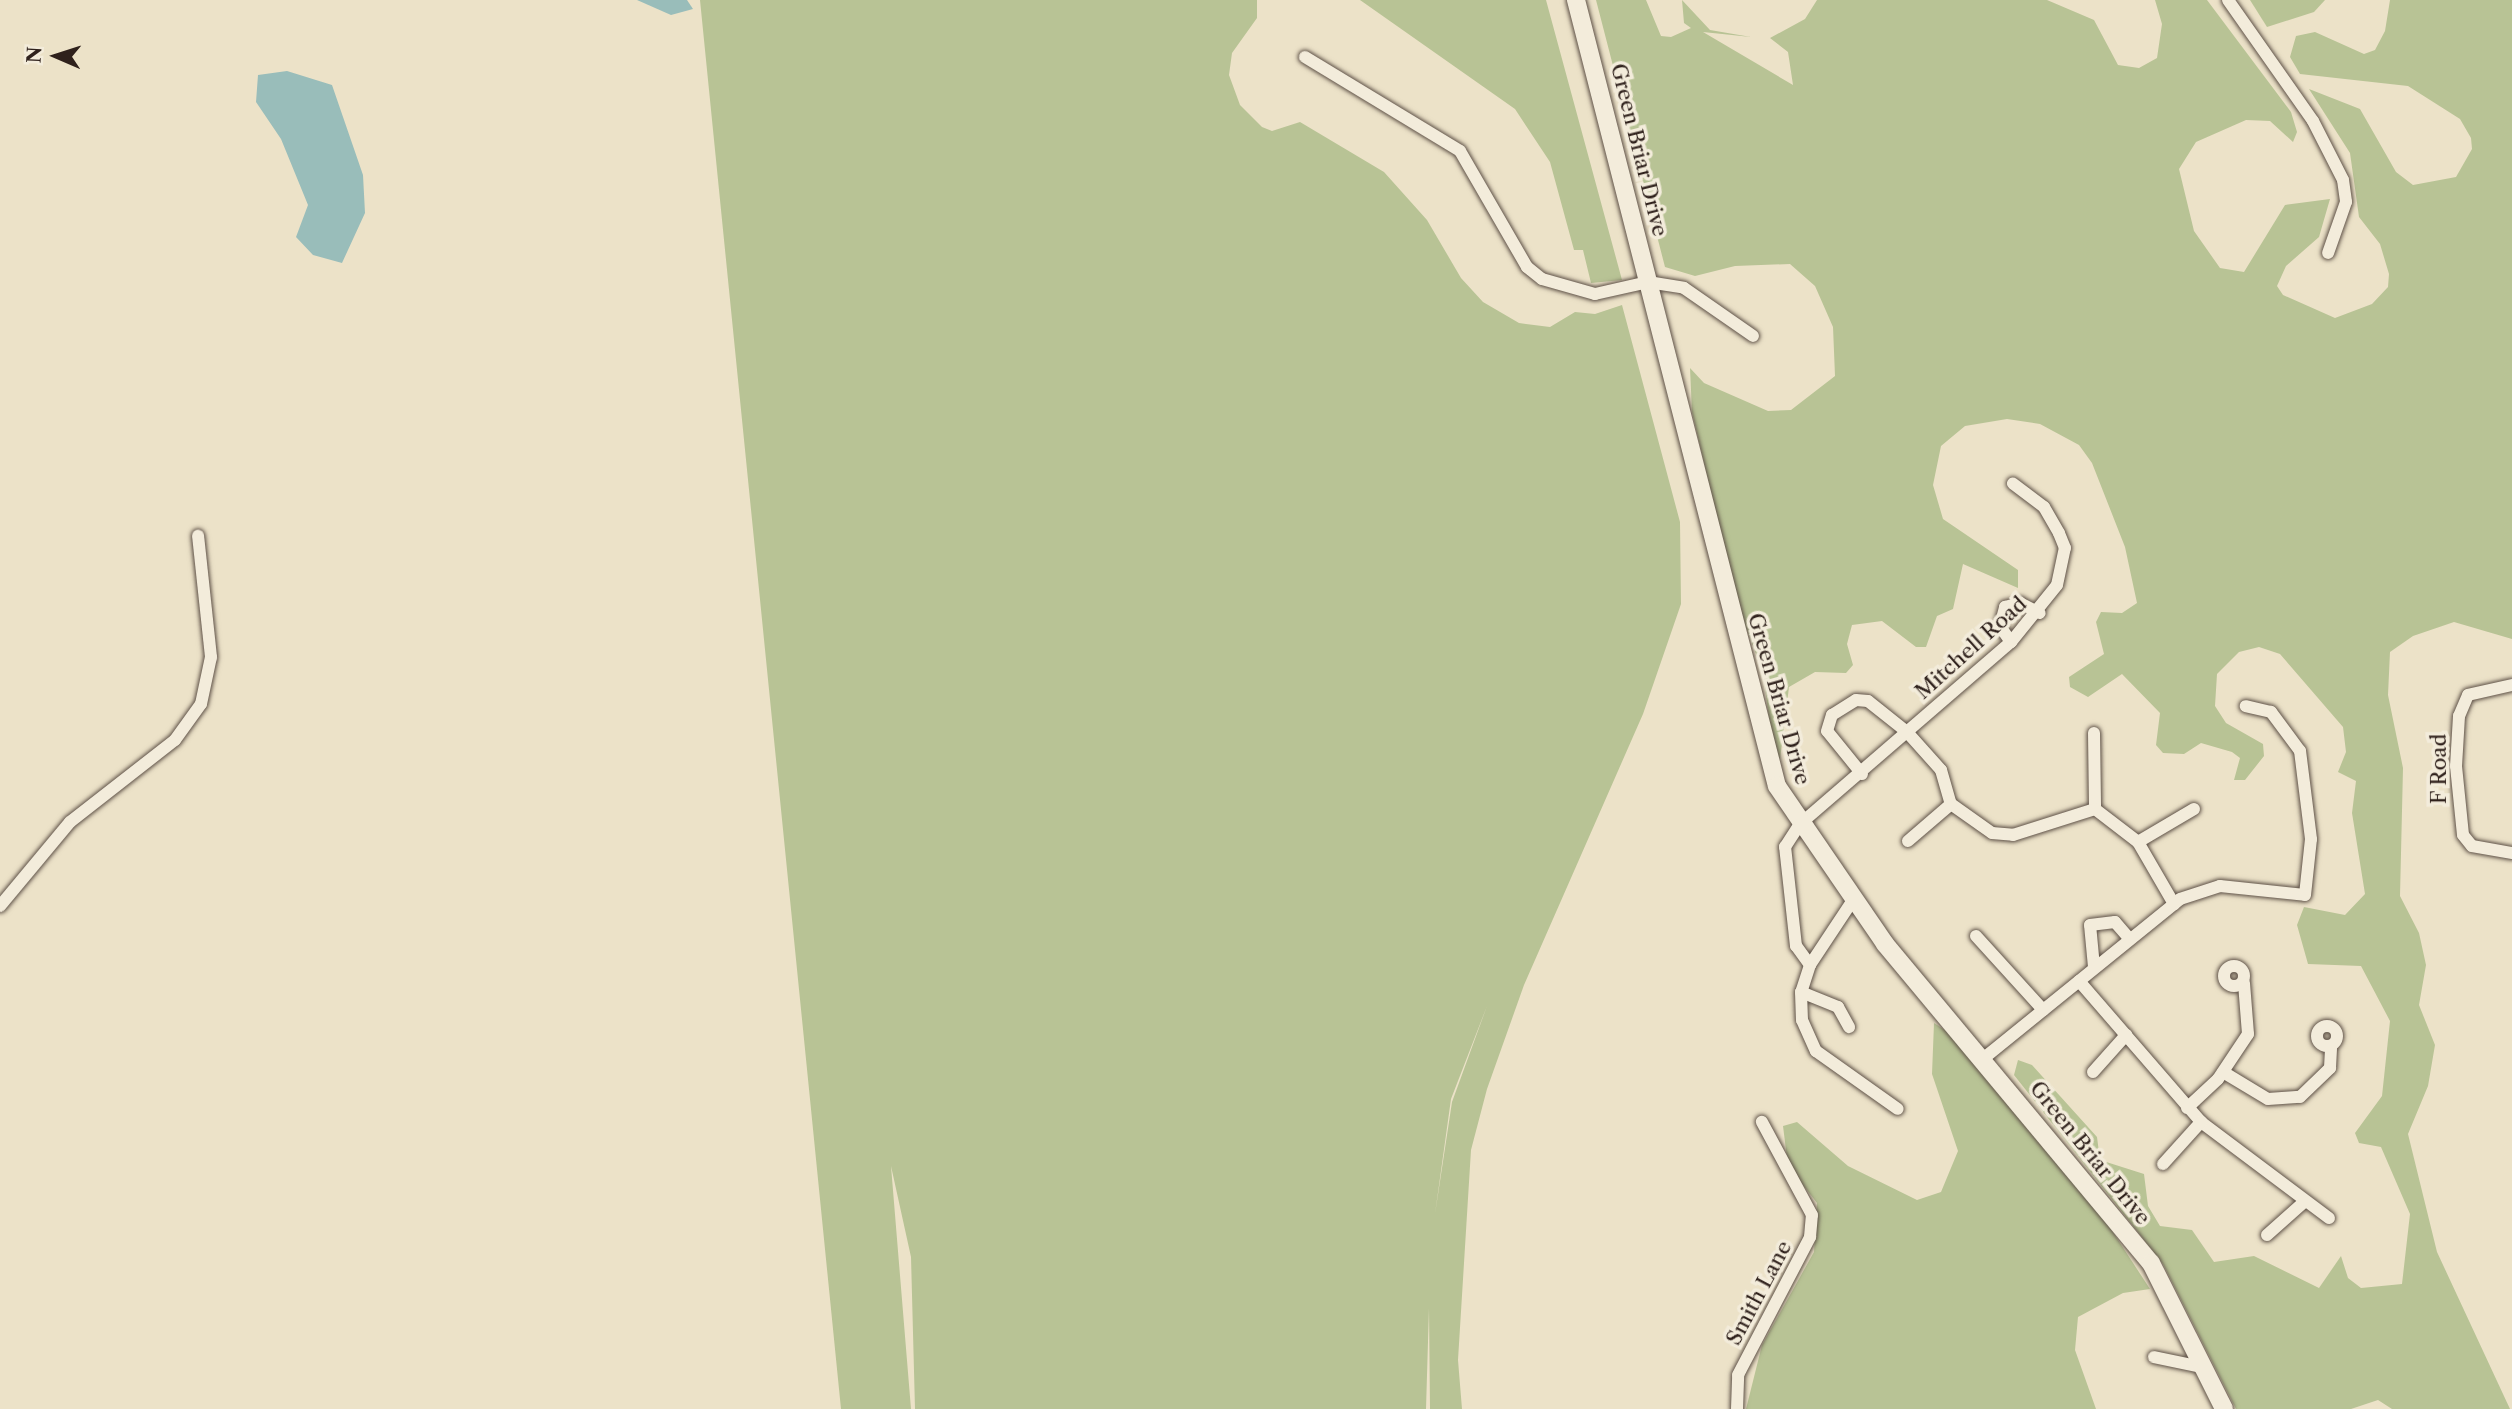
<!DOCTYPE html>
<style>
body{margin:0}
#map{position:relative;width:2512px;height:1409px;overflow:hidden;background:#ece2c8;font-family:"Libre Caslon Text",serif}
div>[style]{position:absolute}
[style*='--x']{left:calc(var(--x)*1px);top:calc(var(--y)*1px);width:calc(var(--w)*1px);rotate:calc(var(--a)*1deg)}
.green>*{inset:0;background:#b8c395}
.water>*{inset:0;background:#99bdba}
.roads{filter:drop-shadow(0 0 2px #5e5147) drop-shadow(0 0 2px #5e5147)}
.street>*{height:12px;margin:-6px;padding:0 6px;transform-origin:6px;border-radius:6px;background:#f3ecdb}
.street>.ring{margin:-6px;padding:0;box-sizing:content-box;background:none;border:12px solid #f3ecdb;border-radius:50%}
.secondary>*{height:18px;margin:-9px;padding:0 9px;transform-origin:9px;border-radius:9px;background:#f3ecdb}
span{translate:-50% -50%;white-space:nowrap;text-align:center;line-height:1.15;-webkit-text-stroke:7px #f3ecdb;paint-order:stroke}
.street-label{font-size:21px;color:#2f211c}
.north{position:absolute;left:21px;top:21px;width:70px;height:70px;-webkit-text-stroke:5px #f3ecdb;paint-order:stroke;rotate:273deg;font-size:19px;font-weight:700;line-height:28px;text-align:center;color:#2f211c}
.north::after{content:'';display:block;margin:auto;width:24px;height:32px;background:#2f211c;clip-path:polygon(50% 0,100% 100%,50% 72%,0 100%)}
</style>
<div id="map">
<div class="green">
<div style="clip-path:polygon(evenodd,700px 0,1257px 0,1257px 18px,1232px 53px,1229px 75px,1240px 105px,1262px 127px,1272px 131px,1300px 122px,1384px 172px,1427px 220px,1461px 278px,1483px 302px,1519px 323px,1550px 327px,1575px 312px,1595px 314px,1622px 305px,1680px 522px,1681px 604px,1643px 714px,1524px 985px,1487px 1089px,1471px 1150px,1458px 1360px,1462px 1409px,1430px 1409px,1429px 1308px,1426px 1409px,915px 1409px,911px 1257px,891px 1166px,911px 1409px,841px 1409px,700px 0,1487px 1006px,1452px 1102px,1435px 1214px,1451px 1099px,1487px 1006px)"></div>
<div style="clip-path:polygon(1360px 0,1546px 0,1622px 280px,1591px 283px,1583px 250px,1574px 250px,1550px 162px,1515px 109px)"></div>
<div style="clip-path:polygon(1596px 0,1646px 0,1661px 36px,1671px 37px,1691px 28px,1684px 23px,1682px 0,1710px 30px,1751px 37px,1703px 32px,1793px 85px,1788px 52px,1770px 38px,1805px 19px,1817px 0,2047px 0,2094px 20px,2118px 65px,2139px 68px,2157px 58px,2162px 24px,2155px 0,2207px 0,2291px 112px,2297px 132px,2293px 142px,2270px 121px,2246px 120px,2196px 142px,2179px 169px,2194px 231px,2220px 268px,2244px 272px,2285px 205px,2330px 199px,2319px 237px,2286px 266px,2277px 286px,2283px 295px,2335px 318px,2372px 304px,2388px 287px,2389px 274px,2380px 244px,2359px 217px,2350px 153px,2309px 89px,2360px 109px,2396px 172px,2413px 185px,2456px 177px,2472px 149px,2471px 138px,2460px 119px,2408px 86px,2300px 74px,2290px 57px,2296px 36px,2315px 32px,2364px 54px,2375px 50px,2385px 31px,2390px 0,2512px 0,2512px 639px,2454px 622px,2413px 636px,2390px 652px,2388px 695px,2403px 768px,2400px 896px,2419px 933px,2426px 965px,2419px 1005px,2435px 1045px,2428px 1086px,2408px 1134px,2437px 1252px,2510px 1409px,2392px 1409px,2378px 1400px,2351px 1409px,2236px 1409px,2163px 1264px,2014px 1075px,2018px 1060px,2032px 1065px,2097px 1137px,2100px 1160px,2144px 1174px,2148px 1206px,2160px 1226px,2192px 1230px,2214px 1262px,2254px 1256px,2319px 1288px,2341px 1256px,2348px 1278px,2361px 1288px,2402px 1284px,2410px 1214px,2381px 1147px,2359px 1143px,2355px 1133px,2382px 1096px,2390px 1021px,2361px 966px,2308px 964px,2297px 925px,2304px 907px,2345px 915px,2365px 894px,2352px 813px,2356px 781px,2338px 772px,2346px 752px,2343px 727px,2280px 654px,2259px 647px,2239px 652px,2217px 674px,2215px 706px,2226px 723px,2263px 744px,2264px 756px,2245px 780px,2234px 780px,2240px 758px,2232px 752px,2201px 743px,2184px 754px,2163px 753px,2156px 745px,2160px 713px,2122px 674px,2088px 697px,2070px 687px,2069px 677px,2104px 654px,2096px 622px,2101px 612px,2122px 613px,2137px 603px,2125px 547px,2092px 463px,2079px 445px,2040px 424px,2007px 419px,1965px 426px,1941px 446px,1933px 485px,1943px 519px,2018px 570px,2018px 588px,1963px 564px,1953px 609px,1937px 616px,1926px 647px,1916px 647px,1882px 621px,1852px 625px,1847px 644px,1853px 665px,1846px 673px,1815px 672px,1789px 687px,1780px 759px,1773px 751px,1763px 672px,1738px 607px,1692px 412px,1690px 368px,1704px 383px,1768px 411px,1791px 410px,1835px 376px,1833px 327px,1815px 286px,1790px 264px,1735px 266px,1695px 276px,1665px 267px)"></div>
<div style="clip-path:polygon(2250px 0,2325px 0,2314px 12px,2267px 27px)"></div>
<div style="clip-path:polygon(1934px 1023px,1954px 1036px,2105px 1220px,2150px 1289px,2123px 1293px,2078px 1317px,2075px 1350px,2096px 1409px,1746px 1409px,1762px 1345px,1814px 1252px,1817px 1203px,1788px 1166px,1783px 1126px,1797px 1122px,1848px 1166px,1917px 1200px,1941px 1192px,1958px 1151px,1932px 1074px)"></div>
</div>
<div class="water">
<div style="clip-path:polygon(637px 0,687px 0,693px 9px,671px 15px)"></div>
<div style="clip-path:polygon(287px 71px,332px 85px,363px 175px,365px 213px,342px 263px,313px 255px,296px 237px,308px 205px,281px 139px,256px 102px,258px 75px)"></div>
</div>
<div class="roads">
<div class="street">
<div style="--x:2228;--y:0;--w:148;--a:54.9"></div>
<div style="--x:2313;--y:121;--w:66;--a:63"></div>
<div style="--x:2343;--y:180;--w:22;--a:82"></div>
<div style="--x:2346;--y:202;--w:54;--a:109.4"></div>
<div style="--x:1305;--y:57;--w:181;--a:31.2"></div>
<div style="--x:1460;--y:151;--w:134;--a:60"></div>
<div style="--x:1527;--y:267;--w:19;--a:39"></div>
<div style="--x:1542;--y:279;--w:55;--a:15.8"></div>
<div style="--x:1595;--y:294;--w:54;--a:-12.8"></div>
<div style="--x:1648;--y:282;--w:36;--a:9"></div>
<div style="--x:1684;--y:288;--w:84;--a:34.8"></div>
<div style="--x:2011;--y:642;--w:19;--a:-125"></div>
<div style="--x:2000;--y:626;--w:20;--a:-75"></div>
<div style="--x:2005;--y:607;--w:16;--a:-15"></div>
<div style="--x:2020;--y:603;--w:22;--a:27"></div>
<div style="--x:2512;--y:685;--w:45;--a:167.2"></div>
<div style="--x:2468;--y:695;--w:23;--a:113"></div>
<div style="--x:2459;--y:716;--w:50;--a:93.4"></div>
<div style="--x:2456;--y:766;--w:69;--a:84.2"></div>
<div style="--x:2463;--y:835;--w:14;--a:51"></div>
<div style="--x:2472;--y:846;--w:41;--a:9.9"></div>
<div style="--x:2094;--y:733;--w:76;--a:89.2"></div>
<div style="--x:2095;--y:809;--w:54;--a:37.5"></div>
<div style="--x:2138;--y:842;--w:72;--a:59.9"></div>
<div style="--x:1862;--y:774;--w:55;--a:-129.1"></div>
<div style="--x:1827;--y:731;--w:17;--a:-73"></div>
<div style="--x:1832;--y:715;--w:28;--a:-32"></div>
<div style="--x:1856;--y:700;--w:12;--a:5"></div>
<div style="--x:1868;--y:701;--w:50;--a:38.5"></div>
<div style="--x:1907;--y:732;--w:51;--a:48.2"></div>
<div style="--x:1941;--y:770;--w:35;--a:74"></div>
<div style="--x:1951;--y:804;--w:50;--a:35.3"></div>
<div style="--x:1992;--y:833;--w:21;--a:5"></div>
<div style="--x:2013;--y:835;--w:86;--a:-17.6"></div>
<div style="--x:1908;--y:841;--w:57;--a:-40.7"></div>
<div style="--x:2138;--y:842;--w:65;--a:-30.5"></div>
<div style="--x:1853;--y:900;--w:78;--a:123.5"></div>
<div style="--x:1810;--y:965;--w:28;--a:108"></div>
<div style="--x:1801;--y:992;--w:28;--a:88"></div>
<div style="--x:1802;--y:1020;--w:34;--a:66"></div>
<div style="--x:1816;--y:1051;--w:100;--a:35.3"></div>
<div style="--x:0;--y:906;--w:109;--a:-50.2"></div>
<div style="--x:70;--y:822;--w:133;--a:-38"></div>
<div style="--x:175;--y:740;--w:44;--a:-54.2"></div>
<div style="--x:201;--y:704;--w:48;--a:-78"></div>
<div style="--x:211;--y:657;--w:122;--a:-96.1"></div>
<div style="--x:1976;--y:936;--w:100;--a:47.8"></div>
<div style="--x:1810;--y:965;--w:24;--a:-126"></div>
<div style="--x:1796;--y:946;--w:100;--a:-96.3"></div>
<div style="--x:1785;--y:847;--w:27;--a:-57"></div>
<div style="--x:1800;--y:824;--w:279;--a:-40.8"></div>
<div style="--x:2011;--y:642;--w:73;--a:-51.1"></div>
<div style="--x:2057;--y:585;--w:38;--a:-78"></div>
<div style="--x:2065;--y:548;--w:16;--a:-112"></div>
<div style="--x:2059;--y:533;--w:30;--a:-120"></div>
<div style="--x:2044;--y:507;--w:39;--a:-143"></div>
<div class="ring" style="left:2224px;top:966px;width:8px;height:8px"></div>
<div style="--x:2094;--y:967;--w:42;--a:-95.4"></div>
<div style="--x:2090;--y:925;--w:25;--a:-7"></div>
<div style="--x:2115;--y:922;--w:20;--a:49"></div>
<div style="--x:2079;--y:981;--w:186;--a:49.1"></div>
<div style="--x:2201;--y:1122;--w:160;--a:36.9"></div>
<div style="--x:1801;--y:992;--w:40;--a:22"></div>
<div style="--x:1838;--y:1007;--w:23;--a:61"></div>
<div class="ring" style="left:2317px;top:1026px;width:8px;height:8px"></div>
<div style="--x:1984;--y:1058;--w:252;--a:-39"></div>
<div style="--x:2180;--y:899;--w:42;--a:-18"></div>
<div style="--x:2220;--y:886;--w:85;--a:6"></div>
<div style="--x:2305;--y:895;--w:56;--a:-83.9"></div>
<div style="--x:2311;--y:839;--w:89;--a:-97.1"></div>
<div style="--x:2300;--y:751;--w:49;--a:-126.6"></div>
<div style="--x:2271;--y:712;--w:26;--a:-167"></div>
<div style="--x:2093;--y:1072;--w:50;--a:-48.3"></div>
<div style="--x:2223;--y:1072;--w:52;--a:31"></div>
<div style="--x:2268;--y:1099;--w:32;--a:-4"></div>
<div style="--x:2300;--y:1097;--w:42;--a:-44"></div>
<div style="--x:2330;--y:1068;--w:22;--a:-87"></div>
<div style="--x:2187;--y:1108;--w:42;--a:-43.1"></div>
<div style="--x:2218;--y:1079;--w:54;--a:-56.3"></div>
<div style="--x:2248;--y:1034;--w:51;--a:-94.5"></div>
<div style="--x:2163;--y:1164;--w:57;--a:-47.9"></div>
<div style="--x:2267;--y:1235;--w:50;--a:-41.7"></div>
<div style="--x:2154;--y:1357;--w:53;--a:11.9"></div>
<div style="--x:1737;--y:1409;--w:34;--a:-88"></div>
<div style="--x:1738;--y:1375;--w:156;--a:-62.4"></div>
<div style="--x:1810;--y:1237;--w:22;--a:-85"></div>
<div style="--x:1812;--y:1215;--w:106;--a:-118.3"></div>
</div>
<div class="secondary">
<div style="--x:1576;--y:0;--w:811;--a:75.66"></div>
<div style="--x:1777;--y:786;--w:191;--a:55.6"></div>
<div style="--x:1885;--y:944;--w:415;--a:50.2"></div>
<div style="--x:2151;--y:1263;--w:163;--a:63.4"></div>
</div>
</div>
<div class="street-label">
<span style="left:1639px;top:150px;rotate:76deg">Green Briar Drive</span>
<span style="left:1971px;top:648px;rotate:-42deg">Mitchell Road</span>
<span style="left:1779px;top:699px;rotate:74deg">Green Briar Drive</span>
<span style="left:2439px;top:769px;rotate:-90deg">F Road</span>
<span style="left:2090px;top:1153px;rotate:51deg">Green Briar Drive</span>
<span style="left:1759px;top:1293px;rotate:-62deg">Smith Lane</span>
</div>
<div class="north">N</div>
</div>
